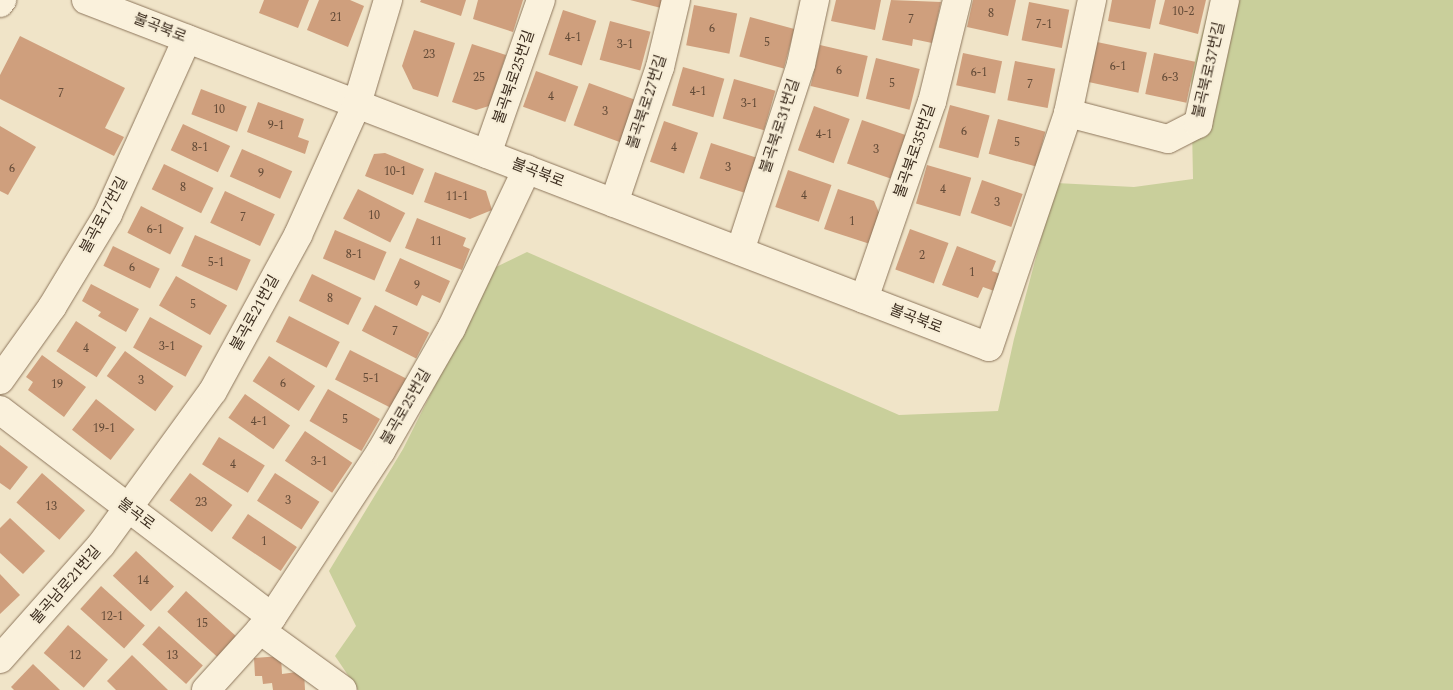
<!DOCTYPE html>
<meta charset="utf-8">
<style>
body{margin:0}
#map{position:relative;width:1453px;height:690px;overflow:hidden;background:#f0e4c8;font-family:Spectral,"Noto Sans KR",serif}
div>[style]{position:absolute}
[style*='--x']{left:calc(var(--x)*1px);top:calc(var(--y)*1px);width:calc(var(--w)*1px);rotate:calc(var(--a)*1deg)}
.green>*{inset:0;background:#c9cf9b}
.building>*{inset:0;background:#cf9f7d;transform-origin:0 0}
.roads{filter:drop-shadow(0 0 1px #8d765c) drop-shadow(0 0 1px #8d765c)}
.street>*{height:28px;margin:-14px;padding:0 14px;transform-origin:14px;border-radius:14px;background:#faf1dc}
span{translate:-50% -50%;white-space:nowrap;text-align:center;line-height:1.15;-webkit-text-stroke:4px #f7eed8;paint-order:stroke}
.number-label{font-size:12px;color:#624a37}
.number-label span{-webkit-text-stroke-width:0}
.street-label{font-size:15px;color:#3d2e20}
</style>
<div id="map">
<div class="green">
<div style="clip-path:polygon(1211px 0,1453px 0,1453px 690px,358px 690px,335px 656px,356px 626px,329px 571px,403px 449px,494px 268px,527px 252px,899px 415px,998px 411px,1014px 339px,1056px 183px,1134px 187px,1193px 179px,1191px 76px)"></div>
</div>
<div class="building">
<div style="clip-path:polygon(264px 0,309px 0,298px 28px,259px 13px)"></div>
<div style="clip-path:polygon(319px 0,350px 0,364px 6px,348px 47px,307px 30px)"></div>
<div style="clip-path:polygon(421px 0,466px 0,461px 16px,420px 2px)"></div>
<div style="clip-path:polygon(478px 0,523px 0,513px 32px,473px 19px)"></div>
<div style="clip-path:polygon(630px 0,662px 0,661px 8px)"></div>
<div style="clip-path:polygon(836px 0,881px 0,875px 30px,831px 21px)"></div>
<div style="clip-path:polygon(891px 0,941px 2px,932px 43px,913px 39px,912px 46px,882px 40px)"></div>
<div style="clip-path:polygon(973px 0,1016px 0,1008px 36px,967px 27px)"></div>
<div style="clip-path:polygon(1112px 0,1156px 0,1150px 29px,1108px 21px)"></div>
<div style="clip-path:polygon(1165px 0,1206px 0,1198px 34px,1159px 24px)"></div>
<div style="left:1029px;top:2px;width:41px;height:39px;rotate:11deg"></div>
<div style="left:694px;top:5px;width:44px;height:41px;rotate:11deg"></div>
<div style="left:563px;top:10px;width:35px;height:47px;rotate:18deg"></div>
<div style="left:750px;top:17px;width:46px;height:41px;rotate:15deg"></div>
<div style="left:610px;top:21px;width:42px;height:40px;rotate:15deg"></div>
<div style="clip-path:polygon(414px 30px,455px 43px,438px 97px,413px 89px,402px 66px)"></div>
<div style="clip-path:polygon(20px 36px,125px 88px,105px 128px,124px 137px,114px 156px,0 99px,0 75px)"></div>
<div style="left:1097px;top:42px;width:51px;height:41px;rotate:12deg"></div>
<div style="clip-path:polygon(472px 44px,506px 55px,489px 106px,476px 110px,452px 102px)"></div>
<div style="left:820px;top:45px;width:49px;height:42px;rotate:13deg"></div>
<div style="left:963px;top:53px;width:40px;height:33px;rotate:12deg"></div>
<div style="left:1154px;top:53px;width:42px;height:42px;rotate:12deg"></div>
<div style="left:876px;top:58px;width:45px;height:42px;rotate:14deg"></div>
<div style="left:1015px;top:61px;width:41px;height:40px;rotate:11deg"></div>
<div style="left:683px;top:67px;width:43px;height:40px;rotate:16deg"></div>
<div style="left:536px;top:71px;width:45px;height:38px;rotate:20deg"></div>
<div style="left:734px;top:79px;width:43px;height:41px;rotate:16deg"></div>
<div style="left:589px;top:83px;width:49px;height:45px;rotate:20deg"></div>
<div style="left:201px;top:89px;width:49px;height:27px;rotate:21deg"></div>
<div style="clip-path:polygon(258px 102px,304px 119px,298px 137px,309px 141px,305px 154px,247px 132px)"></div>
<div style="left:950px;top:105px;width:41px;height:44px;rotate:15deg"></div>
<div style="left:814px;top:106px;width:38px;height:47px;rotate:20deg"></div>
<div style="left:998px;top:119px;width:49px;height:36px;rotate:15deg"></div>
<div style="left:862px;top:120px;width:46px;height:46px;rotate:19deg"></div>
<div style="left:664px;top:121px;width:36px;height:43px;rotate:19deg"></div>
<div style="left:183px;top:124px;width:52px;height:29px;rotate:25deg"></div>
<div style="clip-path:polygon(0 126px,36px 147px,8px 195px,0 191px)"></div>
<div style="left:711px;top:143px;width:48px;height:37px;rotate:18deg"></div>
<div style="left:242px;top:149px;width:55px;height:30px;rotate:24deg"></div>
<div style="clip-path:polygon(385px 153px,424px 169px,413px 195px,365px 176px,374px 154px)"></div>
<div style="left:164px;top:164px;width:55px;height:28px;rotate:26deg"></div>
<div style="left:927px;top:165px;width:46px;height:40px;rotate:16deg"></div>
<div style="left:788px;top:170px;width:46px;height:39px;rotate:19deg"></div>
<div style="clip-path:polygon(435px 172px,486px 191px,492px 210px,470px 219px,424px 202px)"></div>
<div style="left:982px;top:180px;width:43px;height:35px;rotate:19deg"></div>
<div style="left:358px;top:189px;width:53px;height:33px;rotate:27deg"></div>
<div style="clip-path:polygon(838px 189px,874px 201px,880px 215px,870px 244px,824px 229px)"></div>
<div style="left:225px;top:191px;width:55px;height:35px;rotate:25deg"></div>
<div style="left:141px;top:206px;width:48px;height:30px;rotate:27deg"></div>
<div style="clip-path:polygon(417px 218px,466px 238px,463px 246px,470px 249px,462px 270px,405px 248px)"></div>
<div style="left:910px;top:229px;width:41px;height:43px;rotate:20deg"></div>
<div style="left:335px;top:230px;width:56px;height:31px;rotate:23deg"></div>
<div style="left:195px;top:235px;width:61px;height:34px;rotate:24deg"></div>
<div style="left:113px;top:246px;width:52px;height:22px;rotate:26deg"></div>
<div style="clip-path:polygon(957px 246px,996px 261px,992px 271px,1003px 275px,997px 292px,983px 287px,978px 298px,942px 285px)"></div>
<div style="clip-path:polygon(400px 258px,450px 281px,440px 303px,422px 295px,417px 306px,385px 291px)"></div>
<div style="left:312px;top:274px;width:55px;height:30px;rotate:26deg"></div>
<div style="left:176px;top:276px;width:59px;height:34px;rotate:30deg"></div>
<div style="clip-path:polygon(91px 284px,139px 309px,126px 332px,98px 316px,101px 312px,82px 301px)"></div>
<div style="left:375px;top:305px;width:61px;height:29px;rotate:27deg"></div>
<div style="left:289px;top:316px;width:57px;height:29px;rotate:27deg"></div>
<div style="left:150px;top:317px;width:60px;height:35px;rotate:29deg"></div>
<div style="left:76px;top:321px;width:48px;height:36px;rotate:33deg"></div>
<div style="left:350px;top:350px;width:63px;height:33px;rotate:27deg"></div>
<div style="left:125px;top:351px;width:60px;height:31px;rotate:36deg"></div>
<div style="clip-path:polygon(42px 355px,86px 387px,64px 417px,28px 390px,33px 382px,26px 377px)"></div>
<div style="left:269px;top:356px;width:55px;height:30px;rotate:33deg"></div>
<div style="left:328px;top:389px;width:60px;height:37px;rotate:30deg"></div>
<div style="left:245px;top:394px;width:55px;height:29px;rotate:35deg"></div>
<div style="left:96px;top:399px;width:49px;height:39px;rotate:38deg"></div>
<div style="left:305px;top:431px;width:57px;height:36px;rotate:34deg"></div>
<div style="left:219px;top:437px;width:54px;height:32px;rotate:32deg"></div>
<div style="clip-path:polygon(0 445px,28px 467px,10px 490px,0 483px)"></div>
<div style="left:42px;top:473px;width:57px;height:39px;rotate:41deg"></div>
<div style="left:190px;top:473px;width:53px;height:34px;rotate:37deg"></div>
<div style="left:275px;top:473px;width:53px;height:33px;rotate:33deg"></div>
<div style="left:248px;top:514px;width:59px;height:29px;rotate:34deg"></div>
<div style="clip-path:polygon(10px 518px,45px 551px,23px 574px,0 553px,0 528px)"></div>
<div style="left:136px;top:551px;width:52px;height:34px;rotate:43deg"></div>
<div style="clip-path:polygon(0 574px,20px 595px,0 614px)"></div>
<div style="left:101px;top:586px;width:59px;height:31px;rotate:42deg"></div>
<div style="left:186px;top:591px;width:69px;height:28px;rotate:42deg"></div>
<div style="left:68px;top:625px;width:53px;height:37px;rotate:41deg"></div>
<div style="left:159px;top:626px;width:59px;height:25px;rotate:42deg"></div>
<div style="clip-path:polygon(132px 655px,168px 690px,116px 690px,107px 681px)"></div>
<div style="clip-path:polygon(281px 656px,282px 674px,304px 671px,305px 690px,273px 690px,272px 683px,263px 684px,262px 676px,255px 676px,254px 658px)"></div>
<div style="clip-path:polygon(33px 664px,60px 690px,14px 690px,11px 687px)"></div>
</div>
<div class="roads">
<div class="street">
<div style="--x:86;--y:0;--w:967;--a:21.02"></div>
<div style="--x:989;--y:347;--w:247;--a:-71.3"></div>
<div style="--x:1068;--y:113;--w:116;--a:-78"></div>
<div style="--x:0;--y:3;--w:4;--a:-56"></div>
<div style="--x:1068;--y:113;--w:103;--a:14.6"></div>
<div style="--x:1168;--y:139;--w:34;--a:-27"></div>
<div style="--x:1198;--y:124;--w:127;--a:-77.7"></div>
<div style="--x:487;--y:154;--w:163;--a:-70.7"></div>
<div style="--x:614;--y:203;--w:144;--a:-71.3"></div>
<div style="--x:660;--y:67;--w:69;--a:-76.6"></div>
<div style="--x:740;--y:251;--w:197;--a:-71.9"></div>
<div style="--x:801;--y:64;--w:66;--a:-77.7"></div>
<div style="--x:864;--y:299;--w:208;--a:-71"></div>
<div style="--x:932;--y:102;--w:105;--a:-76.2"></div>
<div style="--x:0;--y:380;--w:90;--a:-54.5"></div>
<div style="--x:52;--y:307;--w:109;--a:-58.9"></div>
<div style="--x:108;--y:214;--w:192;--a:-65.7"></div>
<div style="--x:0;--y:410;--w:342;--a:37.3"></div>
<div style="--x:260;--y:630;--w:102;--a:35.9"></div>
<div style="--x:0;--y:659;--w:152;--a:-48.5"></div>
<div style="--x:101;--y:545;--w:190;--a:-54"></div>
<div style="--x:213;--y:391;--w:178;--a:-61.4"></div>
<div style="--x:298;--y:235;--w:144;--a:-65.8"></div>
<div style="--x:357;--y:104;--w:109;--a:-73.4"></div>
<div style="--x:206;--y:690;--w:98;--a:-47.9"></div>
<div style="--x:272;--y:617;--w:199;--a:-56.7"></div>
<div style="--x:381;--y:451;--w:141;--a:-60.2"></div>
<div style="--x:451;--y:329;--w:177;--a:-64.6"></div>
</div>
</div>
<div class="number-label">
<span style="left:1183px;top:12px">10-2</span>
<span style="left:991px;top:14px">8</span>
<span style="left:336px;top:18px">21</span>
<span style="left:911px;top:20px">7</span>
<span style="left:1044px;top:25px">7-1</span>
<span style="left:712px;top:29px">6</span>
<span style="left:573px;top:38px">4-1</span>
<span style="left:767px;top:43px">5</span>
<span style="left:625px;top:45px">3-1</span>
<span style="left:429px;top:55px">23</span>
<span style="left:1118px;top:67px">6-1</span>
<span style="left:839px;top:71px">6</span>
<span style="left:979px;top:73px">6-1</span>
<span style="left:479px;top:78px">25</span>
<span style="left:1170px;top:78px">6-3</span>
<span style="left:892px;top:84px">5</span>
<span style="left:1030px;top:85px">7</span>
<span style="left:698px;top:92px">4-1</span>
<span style="left:61px;top:94px">7</span>
<span style="left:551px;top:97px">4</span>
<span style="left:749px;top:104px">3-1</span>
<span style="left:219px;top:110px">10</span>
<span style="left:605px;top:112px">3</span>
<span style="left:276px;top:126px">9-1</span>
<span style="left:964px;top:132px">6</span>
<span style="left:824px;top:135px">4-1</span>
<span style="left:1017px;top:143px">5</span>
<span style="left:200px;top:148px">8-1</span>
<span style="left:674px;top:148px">4</span>
<span style="left:876px;top:150px">3</span>
<span style="left:728px;top:168px">3</span>
<span style="left:12px;top:169px">6</span>
<span style="left:395px;top:172px">10-1</span>
<span style="left:261px;top:174px">9</span>
<span style="left:183px;top:188px">8</span>
<span style="left:943px;top:190px">4</span>
<span style="left:804px;top:196px">4</span>
<span style="left:457px;top:197px">11-1</span>
<span style="left:997px;top:203px">3</span>
<span style="left:374px;top:216px">10</span>
<span style="left:243px;top:218px">7</span>
<span style="left:852px;top:222px">1</span>
<span style="left:155px;top:230px">6-1</span>
<span style="left:436px;top:242px">11</span>
<span style="left:354px;top:255px">8-1</span>
<span style="left:922px;top:256px">2</span>
<span style="left:216px;top:263px">5-1</span>
<span style="left:132px;top:268px">6</span>
<span style="left:972px;top:273px">1</span>
<span style="left:417px;top:286px">9</span>
<span style="left:330px;top:299px">8</span>
<span style="left:193px;top:305px">5</span>
<span style="left:395px;top:332px">7</span>
<span style="left:167px;top:347px">3-1</span>
<span style="left:86px;top:349px">4</span>
<span style="left:371px;top:379px">5-1</span>
<span style="left:141px;top:381px">3</span>
<span style="left:283px;top:384px">6</span>
<span style="left:57px;top:385px">19</span>
<span style="left:345px;top:420px">5</span>
<span style="left:259px;top:422px">4-1</span>
<span style="left:104px;top:429px">19-1</span>
<span style="left:319px;top:462px">3-1</span>
<span style="left:233px;top:465px">4</span>
<span style="left:288px;top:501px">3</span>
<span style="left:201px;top:503px">23</span>
<span style="left:51px;top:507px">13</span>
<span style="left:264px;top:542px">1</span>
<span style="left:143px;top:581px">14</span>
<span style="left:112px;top:617px">12-1</span>
<span style="left:202px;top:624px">15</span>
<span style="left:75px;top:656px">12</span>
<span style="left:172px;top:656px">13</span>
</div>
<div class="street-label">
<span style="left:160px;top:28px;rotate:21deg">불곡북로</span>
<span style="left:1209px;top:70px;rotate:-77deg">불곡북로37번길</span>
<span style="left:514px;top:77px;rotate:-71deg">불곡북로25번길</span>
<span style="left:647px;top:102px;rotate:-72deg">불곡북로27번길</span>
<span style="left:780px;top:126px;rotate:-72deg">불곡북로31번길</span>
<span style="left:915px;top:151px;rotate:-71deg">불곡북로35번길</span>
<span style="left:538px;top:173px;rotate:21deg">불곡북로</span>
<span style="left:104px;top:215px;rotate:-62deg">불곡로17번길</span>
<span style="left:255px;top:313px;rotate:-61deg">불곡로21번길</span>
<span style="left:916px;top:319px;rotate:21deg">불곡북로</span>
<span style="left:406px;top:407px;rotate:-60deg">불곡로25번길</span>
<span style="left:136px;top:514px;rotate:37deg">불곡로</span>
<span style="left:66px;top:585px;rotate:-49deg">불곡남로21번길</span>
</div>
</div>
